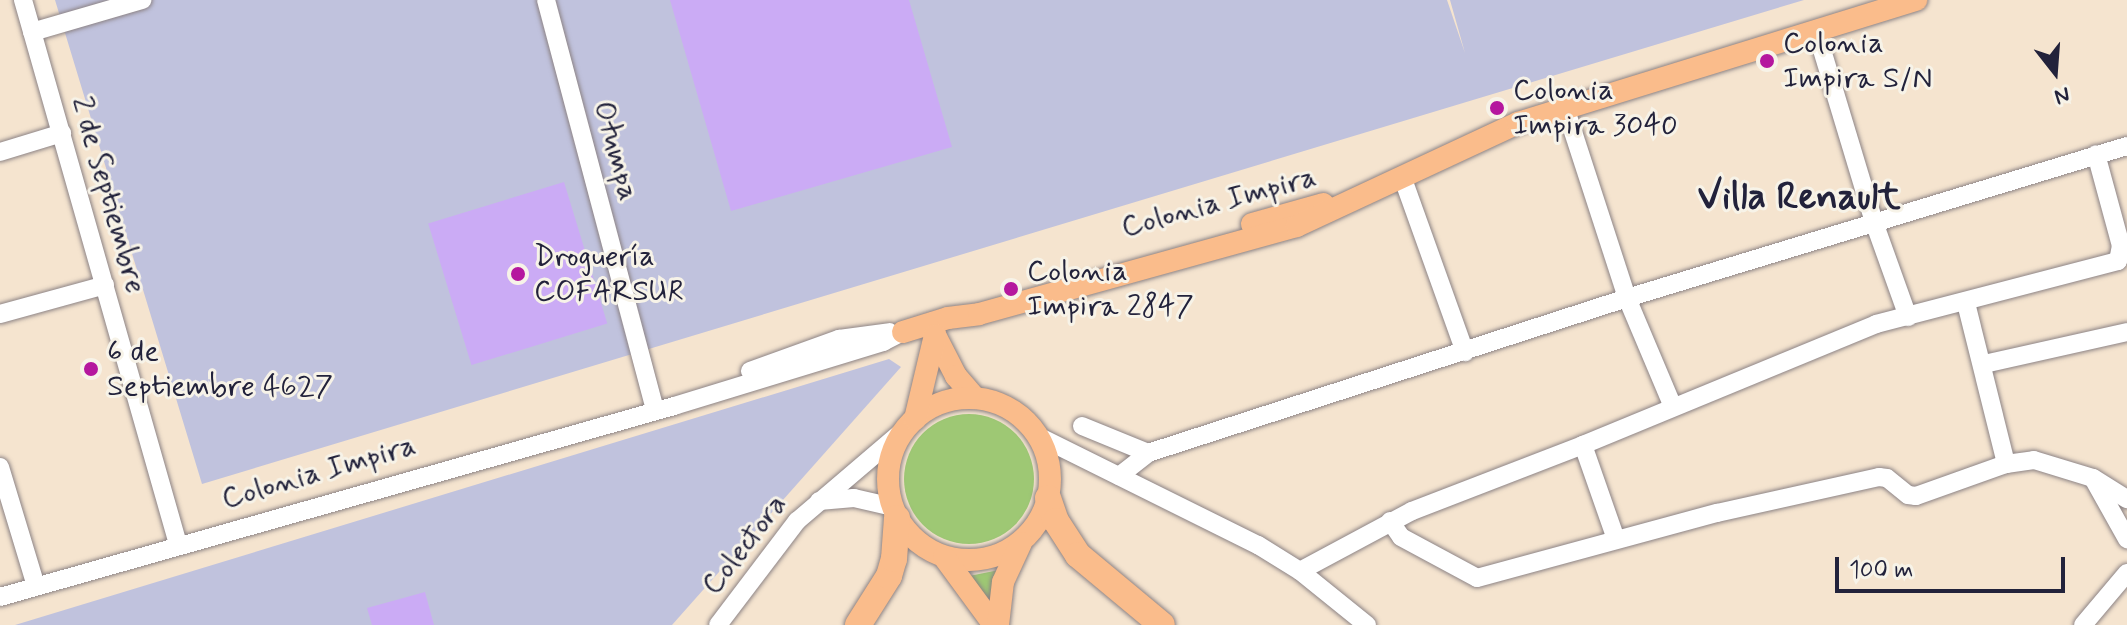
<!DOCTYPE html>
<meta charset="utf-8">
<style>
body{margin:0}
#map{position:relative;width:2127px;height:625px;overflow:hidden;background:#f5e4cf;font-family:Mynerve,sans-serif}
div>[style]{position:absolute}
[style*='--x']{left:calc(var(--x)*1px);top:calc(var(--y)*1px);width:calc(var(--w)*1px);rotate:calc(var(--a)*1deg)}
.industrial>*{inset:0;background:#c0c2dd}
.green>*{inset:0;background:#9ec874}
.round{border-radius:50%}
.building>*{inset:0;background:#cbabf5;transform-origin:0 0}
.roads{filter:drop-shadow(0 0 2px #8c8385) drop-shadow(0 0 2px #8c8385)}
.minor>*{height:18px;margin:-9px;padding:0 9px;transform-origin:9px;border-radius:9px;background:#fff}
.major>*{height:22px;margin:-11px;padding:0 11px;transform-origin:11px;border-radius:11px;background:#fabc8b}
.major>.ring{margin:-11px;padding:0;box-sizing:content-box;background:none;border:22px solid #fabc8b;border-radius:50%}
.highway>*{height:26px;margin:-13px;padding:0 13px;transform-origin:13px;border-radius:13px;background:#fabc8b}
.dots>*{width:22px;height:22px;translate:-50% -50%;box-sizing:border-box;border:4px solid #f7f3e8;border-radius:50%}
span{translate:-50% -50%;white-space:nowrap;text-align:center;line-height:1.15;-webkit-text-stroke:6px #f7f3e8;paint-order:stroke}
.poi-label{font-size:30px;color:#22223b}
.left{translate:0 -50%;text-align:left}
.street-label{font-size:30px;color:#22223b}
.district-label{font-size:38px;color:#22223b;font-weight:700}
.north{position:absolute;left:2015px;top:32px;width:80px;height:80px;-webkit-text-stroke:6px #f7f3e8;paint-order:stroke;rotate:163deg;font-size:22px;font-weight:700;line-height:32px;text-align:center;color:#22223b}
.north::after{content:'';display:block;margin:auto;width:28px;height:36px;background:#22223b;clip-path:polygon(50% 0,100% 100%,50% 72%,0 100%)}
.scale{position:absolute;left:1835px;top:557px;width:230px;height:36px;box-sizing:border-box;border:4px solid #22223b;border-top:0;padding-left:10px;font-size:24px;line-height:28px;white-space:nowrap;color:#22223b;-webkit-text-stroke:6px #f7f3e8;paint-order:stroke}
</style>
<div id="map">
<div class="industrial">
<div style="clip-path:polygon(55px 0,1447px 0,1465px 53px,1450px 0,1804px 0,202px 484px)"></div>
<div style="clip-path:polygon(889px 359px,901px 367px,672px 625px,15px 625px)"></div>
</div>
<div class="green">
<div class="round" style="left:904px;top:414px;width:130px;height:130px"></div>
<div style="clip-path:polygon(999px 570px,993px 606px,969px 576px)"></div>
</div>
<div class="building">
<div style="clip-path:polygon(670px 0,909px 0,952px 147px,731px 211px)"></div>
<div style="left:564px;top:182px;width:148px;height:142px;rotate:73deg"></div>
<div style="clip-path:polygon(425px 592px,434px 625px,372px 625px,367px 608px)"></div>
</div>
<div class="roads">
<div class="minor">
<div style="--x:23;--y:0;--w:566;--a:74.1"></div>
<div style="--x:546;--y:0;--w:423;--a:75.1"></div>
<div style="--x:1816;--y:30;--w:201;--a:73.2"></div>
<div style="--x:1874;--y:222;--w:101;--a:70.3"></div>
<div style="--x:32;--y:32;--w:115;--a:-16.2"></div>
<div style="--x:1565;--y:107;--w:201;--a:72"></div>
<div style="--x:1627;--y:298;--w:118;--a:67.1"></div>
<div style="--x:0;--y:152;--w:65;--a:-17"></div>
<div style="--x:1403;--y:179;--w:184;--a:70.3"></div>
<div style="--x:1966;--y:303;--w:166;--a:76"></div>
<div style="--x:0;--y:314;--w:109;--a:-15.4"></div>
<div style="--x:1984;--y:364;--w:147;--a:-12.6"></div>
<div style="--x:750;--y:371;--w:95;--a:-19.8"></div>
<div style="--x:839;--y:339;--w:51;--a:-7.8"></div>
<div style="--x:1082;--y:426;--w:71;--a:22.2"></div>
<div style="--x:1038;--y:436;--w:246;--a:26.4"></div>
<div style="--x:1258;--y:545;--w:49;--a:31.8"></div>
<div style="--x:1300;--y:571;--w:86;--a:38.9"></div>
<div style="--x:1583;--y:445;--w:100;--a:70.7"></div>
<div style="--x:0;--y:467;--w:124;--a:73.2"></div>
<div style="--x:1119;--y:476;--w:37;--a:-38"></div>
<div style="--x:1148;--y:453;--w:503;--a:-17.93"></div>
<div style="--x:1627;--y:298;--w:523;--a:-16.91"></div>
<div style="--x:2094;--y:480;--w:68;--a:60.8"></div>
<div style="--x:819;--y:501;--w:35;--a:-5"></div>
<div style="--x:854;--y:498;--w:39;--a:13"></div>
<div style="--x:1390;--y:521;--w:19;--a:55"></div>
<div style="--x:1401;--y:537;--w:86;--a:28.3"></div>
<div style="--x:1477;--y:578;--w:249;--a:-15.2"></div>
<div style="--x:1717;--y:513;--w:166;--a:-12.5"></div>
<div style="--x:1879;--y:477;--w:8;--a:7"></div>
<div style="--x:1887;--y:478;--w:27;--a:39"></div>
<div style="--x:1908;--y:495;--w:8;--a:7"></div>
<div style="--x:1916;--y:496;--w:96;--a:-19.6"></div>
<div style="--x:2006;--y:464;--w:28;--a:-8"></div>
<div style="--x:2034;--y:460;--w:62;--a:17"></div>
<div style="--x:2093;--y:478;--w:40;--a:32"></div>
<div style="--x:1300;--y:571;--w:127;--a:-28.2"></div>
<div style="--x:1412;--y:511;--w:183;--a:-21.1"></div>
<div style="--x:1583;--y:445;--w:317;--a:-22.4"></div>
<div style="--x:1876;--y:324;--w:250;--a:-14.6"></div>
<div style="--x:2118;--y:261;--w:15;--a:-79"></div>
<div style="--x:2121;--y:246;--w:95;--a:-105.2"></div>
<div style="--x:0;--y:597;--w:701;--a:-15.82"></div>
<div style="--x:674;--y:406;--w:219;--a:-17"></div>
<div style="--x:883;--y:342;--w:22;--a:-27"></div>
<div style="--x:718;--y:625;--w:131;--a:-52.8"></div>
<div style="--x:797;--y:521;--w:142;--a:-40.4"></div>
<div style="--x:2083;--y:625;--w:68;--a:-49.8"></div>
</div>
<div class="major">
<div style="--x:1252;--y:224;--w:74;--a:-15.7"></div>
<div style="--x:933;--y:323;--w:12;--a:81"></div>
<div style="--x:935;--y:335;--w:46;--a:62.9"></div>
<div style="--x:956;--y:376;--w:29;--a:49"></div>
<div style="--x:903;--y:332;--w:47;--a:-17.3"></div>
<div style="--x:948;--y:318;--w:31;--a:-7"></div>
<div style="--x:979;--y:314;--w:330;--a:-15.5"></div>
<div style="--x:1297;--y:226;--w:244;--a:-25"></div>
<div style="--x:1518;--y:123;--w:417;--a:-17.2"></div>
<div class="ring" style="left:888px;top:398px;width:140px;height:140px"></div>
<div style="--x:915;--y:419;--w:86;--a:-76.6"></div>
<div style="--x:944;--y:557;--w:84;--a:53.7"></div>
<div style="--x:998;--y:625;--w:43;--a:-83.4"></div>
<div style="--x:1003;--y:582;--w:43;--a:-65.2"></div>
</div>
<div class="highway">
<div style="--x:1048;--y:498;--w:24;--a:71"></div>
<div style="--x:1056;--y:521;--w:40;--a:57.1"></div>
<div style="--x:1078;--y:555;--w:109;--a:39.8"></div>
<div style="--x:858;--y:625;--w:58;--a:-57.7"></div>
<div style="--x:889;--y:576;--w:18;--a:-74"></div>
<div style="--x:894;--y:559;--w:41;--a:-85.8"></div>
</div>
</div>
<div class="dots">
<div style="left:1767px;top:61px;background:#b5179e"></div>
<div style="left:1497px;top:108px;background:#b5179e"></div>
<div style="left:518px;top:274px;background:#b5179e"></div>
<div style="left:1011px;top:289px;background:#b5179e"></div>
<div style="left:91px;top:369px;background:#b5179e"></div>
</div>
<div class="poi-label">
<span class="left" style="left:1783px;top:61px">Colonia<br>Impira S/N</span>
<span class="left" style="left:1513px;top:108px">Colonia<br>Impira 3040</span>
<span class="left" style="left:534px;top:274px">Droguería<br>COFARSUR</span>
<span class="left" style="left:1027px;top:289px">Colonia<br>Impira 2847</span>
<span class="left" style="left:107px;top:369px">6 de<br>Septiembre 4627</span>
</div>
<div class="street-label">
<span style="left:615px;top:151px;rotate:75deg">Otumpa</span>
<span style="left:108px;top:195px;rotate:74deg">2 de Septiembre</span>
<span style="left:1219px;top:203px;rotate:-15deg">Colonia Impira</span>
<span style="left:319px;top:473px;rotate:-16deg">Colonia Impira</span>
<span style="left:745px;top:545px;rotate:-52deg">Colectora</span>
</div>
<div class="district-label">
<span style="left:1799px;top:198px">Villa Renault</span>
</div>
<div class="north">N</div>
<div class="scale">100 m</div>
</div>
